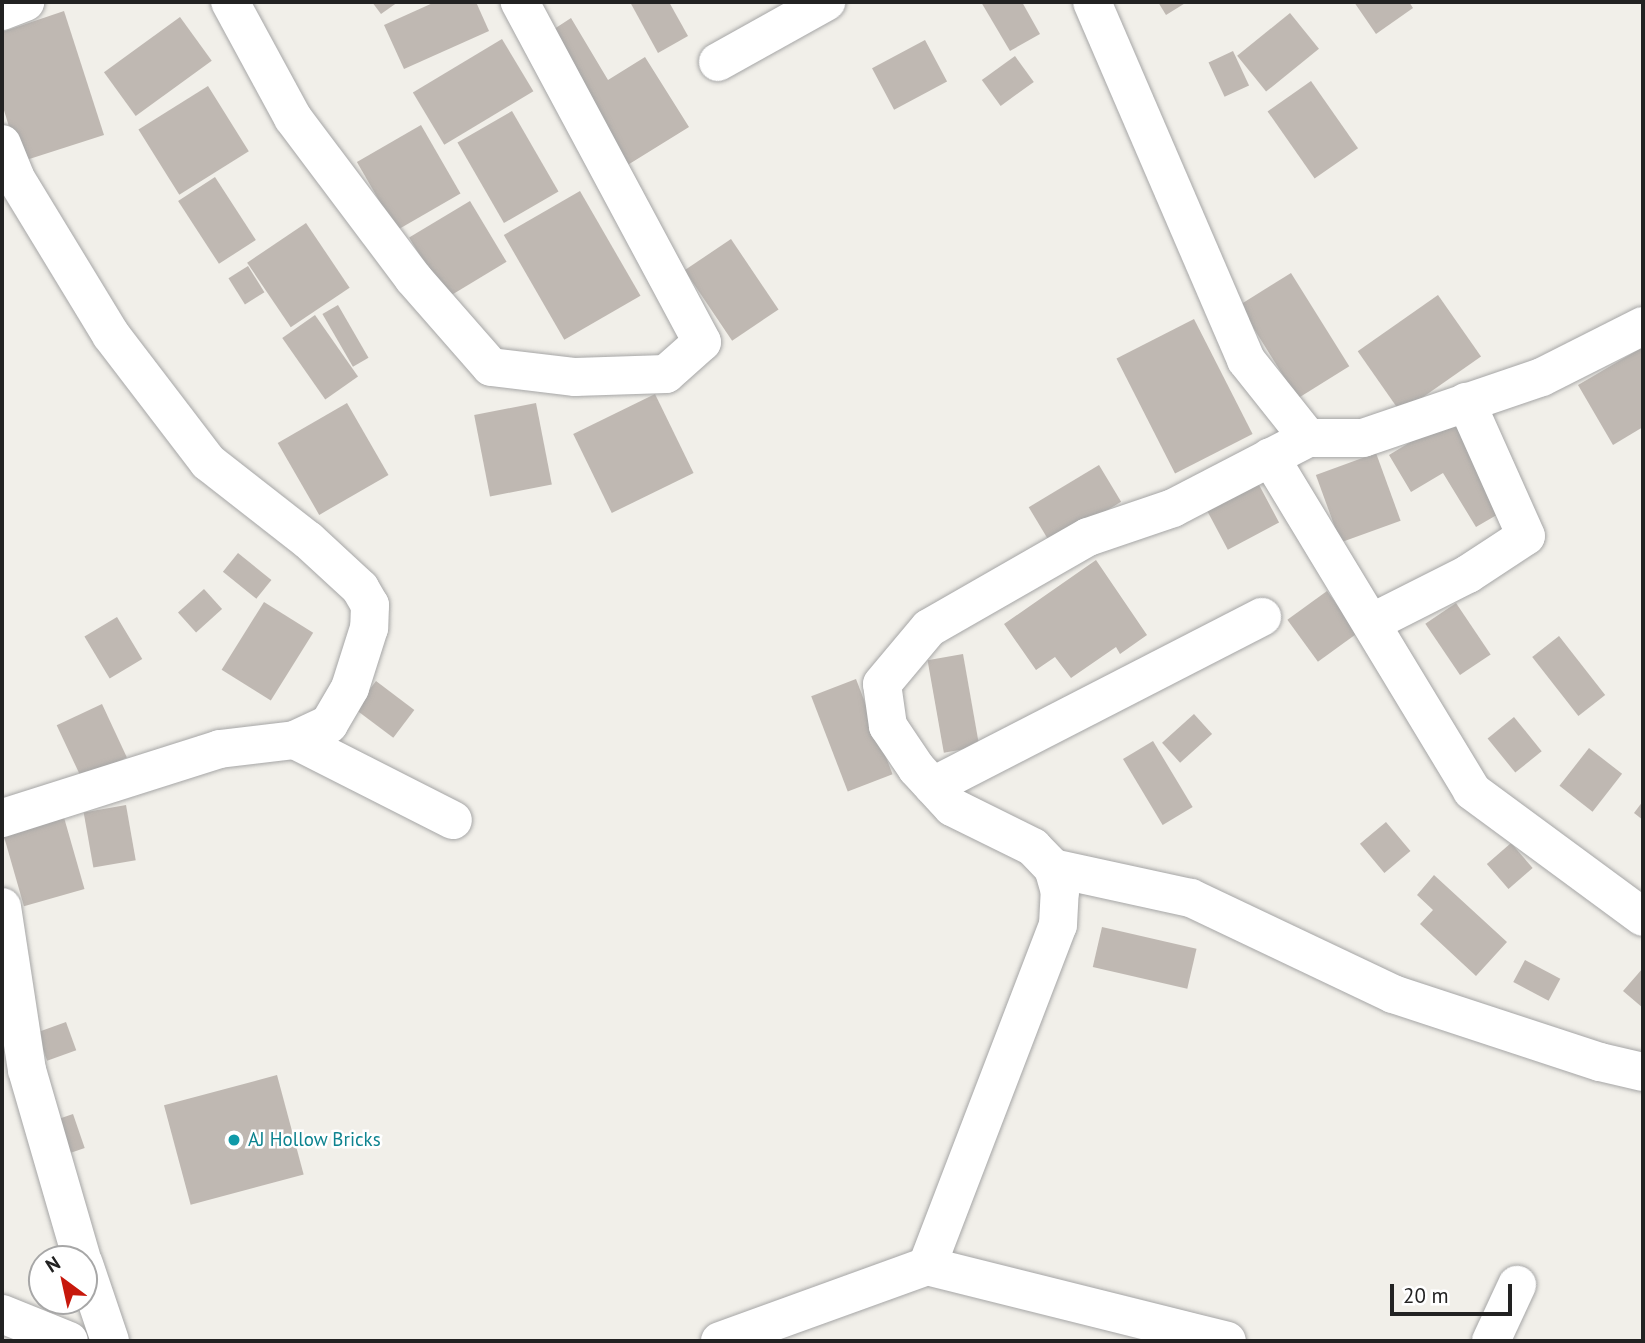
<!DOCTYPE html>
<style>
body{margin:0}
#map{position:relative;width:1645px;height:1343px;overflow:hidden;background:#f1efe9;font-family:"PT Sans",sans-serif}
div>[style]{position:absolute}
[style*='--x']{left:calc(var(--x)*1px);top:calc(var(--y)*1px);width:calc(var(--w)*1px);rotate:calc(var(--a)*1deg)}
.building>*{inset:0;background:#bfb8b2;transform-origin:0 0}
.roads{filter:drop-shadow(0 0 2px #a6a6a6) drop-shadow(0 0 2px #a6a6a6)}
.minor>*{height:38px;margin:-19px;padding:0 19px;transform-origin:19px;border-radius:19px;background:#fff}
.dots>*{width:19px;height:19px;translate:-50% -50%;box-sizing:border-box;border:4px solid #fff;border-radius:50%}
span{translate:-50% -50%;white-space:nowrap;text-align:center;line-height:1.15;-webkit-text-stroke:5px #fff;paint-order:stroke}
.culture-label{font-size:19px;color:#0d838f}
.left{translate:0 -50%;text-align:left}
.frame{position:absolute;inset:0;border:4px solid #222;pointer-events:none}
.north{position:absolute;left:28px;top:1245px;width:70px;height:70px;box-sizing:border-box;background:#fff;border:2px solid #a7a7a7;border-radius:50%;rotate:327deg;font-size:19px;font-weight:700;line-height:28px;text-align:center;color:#222}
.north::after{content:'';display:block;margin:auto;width:24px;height:32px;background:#c7180c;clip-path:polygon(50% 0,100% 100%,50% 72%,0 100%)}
.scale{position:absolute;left:1390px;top:1284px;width:122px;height:32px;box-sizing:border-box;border:4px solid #222;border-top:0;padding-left:9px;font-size:21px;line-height:24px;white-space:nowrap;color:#222;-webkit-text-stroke:5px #fff;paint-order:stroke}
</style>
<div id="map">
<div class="building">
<div style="clip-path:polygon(372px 2px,398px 2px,381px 14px)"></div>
<div style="clip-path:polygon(435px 2px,476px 2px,489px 31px,404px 69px,384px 25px)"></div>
<div style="clip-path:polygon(630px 2px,669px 2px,688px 36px,658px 53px)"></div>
<div style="clip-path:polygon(981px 2px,1022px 2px,1040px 34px,1010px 51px)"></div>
<div style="clip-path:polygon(1158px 2px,1187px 2px,1166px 15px)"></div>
<div style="clip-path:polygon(1354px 2px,1409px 2px,1413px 8px,1376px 34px)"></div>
<div style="clip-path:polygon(64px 11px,104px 135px,20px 162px,2px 104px,2px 32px)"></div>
<div style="left:1290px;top:13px;width:46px;height:68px;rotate:51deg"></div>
<div style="left:180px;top:17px;width:54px;height:94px;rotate:54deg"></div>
<div style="clip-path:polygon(571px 18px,608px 80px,645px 57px,689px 127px,626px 166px,545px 35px)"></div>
<div style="left:502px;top:39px;width:61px;height:104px;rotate:59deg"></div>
<div style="left:925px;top:40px;width:47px;height:60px;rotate:62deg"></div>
<div style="left:1233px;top:51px;width:38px;height:27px;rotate:65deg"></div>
<div style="left:1015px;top:56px;width:32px;height:41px;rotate:54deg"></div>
<div style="left:1311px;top:81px;width:82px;height:53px;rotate:55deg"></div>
<div style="left:208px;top:86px;width:77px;height:82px;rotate:58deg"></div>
<div style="left:512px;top:111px;width:93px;height:63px;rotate:60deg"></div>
<div style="left:421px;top:125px;width:79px;height:74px;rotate:60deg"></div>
<div style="left:215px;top:177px;width:75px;height:44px;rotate:57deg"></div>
<div style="left:580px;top:191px;width:121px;height:88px;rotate:60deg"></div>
<div style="left:470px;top:201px;width:71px;height:71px;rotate:59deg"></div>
<div style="left:306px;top:223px;width:78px;height:71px;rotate:56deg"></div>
<div style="left:731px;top:239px;width:85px;height:56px;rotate:56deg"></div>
<div style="left:248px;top:266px;width:31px;height:23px;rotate:58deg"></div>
<div style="left:1291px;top:273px;width:110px;height:61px;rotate:58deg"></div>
<div style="left:1438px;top:295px;width:75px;height:98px;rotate:55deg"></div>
<div style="left:338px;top:305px;width:61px;height:18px;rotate:60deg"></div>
<div style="left:315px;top:315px;width:75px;height:40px;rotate:55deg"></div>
<div style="left:1194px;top:319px;width:129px;height:87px;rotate:63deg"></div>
<div style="clip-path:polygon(1643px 347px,1643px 427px,1613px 445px,1578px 385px)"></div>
<div style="left:655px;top:394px;width:88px;height:91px;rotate:64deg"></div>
<div style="left:347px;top:403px;width:83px;height:80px;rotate:60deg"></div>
<div style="left:536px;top:403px;width:83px;height:63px;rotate:79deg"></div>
<div style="clip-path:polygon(1452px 417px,1507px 509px,1476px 527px,1443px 473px,1411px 492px,1389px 455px)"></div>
<div style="left:1376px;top:453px;width:72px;height:64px;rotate:70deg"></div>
<div style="left:1099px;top:465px;width:43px;height:82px;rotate:59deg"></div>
<div style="left:1257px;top:481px;width:47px;height:58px;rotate:62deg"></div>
<div style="left:238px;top:553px;width:43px;height:24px;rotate:39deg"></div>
<div style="clip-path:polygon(1096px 560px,1147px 635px,1120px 654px,1116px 647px,1071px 678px,1055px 657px,1036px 670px,1004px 624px)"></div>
<div style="left:204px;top:589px;width:27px;height:35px;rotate:48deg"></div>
<div style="left:1327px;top:591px;width:52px;height:49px;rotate:54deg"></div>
<div style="left:264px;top:602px;width:58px;height:80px;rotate:32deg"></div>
<div style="left:1456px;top:603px;width:62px;height:37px;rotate:56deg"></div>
<div style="left:117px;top:617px;width:49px;height:38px;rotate:59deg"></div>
<div style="left:1559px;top:636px;width:75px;height:34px;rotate:52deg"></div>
<div style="left:963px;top:654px;width:94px;height:36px;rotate:80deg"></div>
<div style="left:856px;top:679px;width:102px;height:48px;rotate:69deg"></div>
<div style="left:376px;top:681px;width:48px;height:35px;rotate:37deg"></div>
<div style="left:102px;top:704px;width:59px;height:50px;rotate:65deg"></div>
<div style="left:1194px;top:714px;width:27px;height:43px;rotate:48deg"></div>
<div style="left:1514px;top:717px;width:44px;height:34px;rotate:51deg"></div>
<div style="left:1153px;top:741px;width:77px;height:35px;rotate:59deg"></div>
<div style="left:1589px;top:748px;width:42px;height:48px;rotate:38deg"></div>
<div style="clip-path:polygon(1643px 801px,1643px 820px,1634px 813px)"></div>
<div style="left:126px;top:805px;width:56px;height:43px;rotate:80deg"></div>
<div style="left:63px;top:814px;width:78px;height:63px;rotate:74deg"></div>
<div style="left:1386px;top:822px;width:38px;height:34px;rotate:50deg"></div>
<div style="left:1511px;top:843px;width:33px;height:32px;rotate:49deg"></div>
<div style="clip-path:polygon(1434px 875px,1507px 942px,1476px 976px,1420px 924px,1433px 910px,1417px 895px)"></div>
<div style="left:1102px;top:927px;width:97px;height:41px;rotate:13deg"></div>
<div style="left:1525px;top:960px;width:40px;height:25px;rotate:28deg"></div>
<div style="clip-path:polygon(1643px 968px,1643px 1008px,1623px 991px)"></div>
<div style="left:66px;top:1022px;width:30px;height:31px;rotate:70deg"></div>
<div style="left:277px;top:1075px;width:103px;height:117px;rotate:75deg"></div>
<div style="left:73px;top:1114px;width:36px;height:30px;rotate:71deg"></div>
</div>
<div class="roads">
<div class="minor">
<div style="--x:230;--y:2;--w:132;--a:61.5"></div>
<div style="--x:293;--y:118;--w:200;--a:53.1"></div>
<div style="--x:413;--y:278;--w:118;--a:48.8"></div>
<div style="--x:491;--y:367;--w:85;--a:6.8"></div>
<div style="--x:575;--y:377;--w:91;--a:-1.9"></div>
<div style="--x:666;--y:374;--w:48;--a:-41.6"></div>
<div style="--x:702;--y:342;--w:386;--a:-118.2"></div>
<div style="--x:1092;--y:2;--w:390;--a:66.7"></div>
<div style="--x:1246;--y:360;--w:100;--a:51.5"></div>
<div style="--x:1308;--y:438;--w:55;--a:0"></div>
<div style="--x:1363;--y:438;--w:189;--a:-18.8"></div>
<div style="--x:1542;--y:377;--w:113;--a:-26.8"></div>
<div style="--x:2;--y:11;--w:25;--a:-21"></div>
<div style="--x:718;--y:62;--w:124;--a:-29.1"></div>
<div style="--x:2;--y:144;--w:35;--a:68"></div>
<div style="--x:15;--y:177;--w:185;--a:58.7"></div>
<div style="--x:111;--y:335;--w:160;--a:52.6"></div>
<div style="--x:208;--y:462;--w:127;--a:38"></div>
<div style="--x:308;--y:540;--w:71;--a:42.7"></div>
<div style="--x:360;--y:588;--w:20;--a:60"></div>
<div style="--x:370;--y:605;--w:23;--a:92"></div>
<div style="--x:369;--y:628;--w:63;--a:107.6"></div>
<div style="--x:350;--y:688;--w:42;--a:120.3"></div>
<div style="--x:329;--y:724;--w:38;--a:155"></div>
<div style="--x:295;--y:740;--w:76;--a:173.2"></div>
<div style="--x:220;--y:749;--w:229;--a:162.4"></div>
<div style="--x:1270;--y:457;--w:390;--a:58.8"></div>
<div style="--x:1472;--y:791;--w:212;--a:36.4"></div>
<div style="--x:1371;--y:623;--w:109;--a:-26.8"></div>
<div style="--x:1468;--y:574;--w:69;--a:-33.2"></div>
<div style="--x:1526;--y:536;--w:147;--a:-114.1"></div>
<div style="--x:295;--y:740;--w:177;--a:26.9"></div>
<div style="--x:933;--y:786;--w:370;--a:-27.2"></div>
<div style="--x:1053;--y:868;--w:141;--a:12.3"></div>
<div style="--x:1191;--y:898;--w:224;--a:25.4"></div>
<div style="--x:1393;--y:994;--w:218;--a:18.2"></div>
<div style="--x:1600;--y:1062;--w:44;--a:13.1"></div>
<div style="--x:2;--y:907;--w:165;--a:81.3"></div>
<div style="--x:27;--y:1070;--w:197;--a:73.8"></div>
<div style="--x:84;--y:1264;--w:81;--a:71.3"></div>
<div style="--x:927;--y:1266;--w:365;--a:-69"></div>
<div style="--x:1058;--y:925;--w:33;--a:-87"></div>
<div style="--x:1060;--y:892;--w:25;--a:-106"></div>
<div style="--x:1053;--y:868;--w:29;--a:-134"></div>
<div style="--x:1033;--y:847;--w:90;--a:-153.7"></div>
<div style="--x:952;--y:807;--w:52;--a:-132.6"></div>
<div style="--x:917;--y:769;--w:52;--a:-124"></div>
<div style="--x:888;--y:726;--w:42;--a:-98.1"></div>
<div style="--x:882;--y:684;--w:73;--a:-50"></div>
<div style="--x:929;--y:628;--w:183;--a:-29.8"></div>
<div style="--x:1088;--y:537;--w:90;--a:-18.8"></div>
<div style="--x:1173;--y:508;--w:152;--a:-27.4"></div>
<div style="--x:2;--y:1314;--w:72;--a:21.9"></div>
<div style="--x:720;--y:1341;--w:220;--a:-19.9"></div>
<div style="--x:927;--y:1266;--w:309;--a:14"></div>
<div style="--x:1491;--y:1341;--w:62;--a:-65.1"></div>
</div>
</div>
<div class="dots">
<div style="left:234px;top:1140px;background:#0f9aa8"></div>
</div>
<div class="culture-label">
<span class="left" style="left:248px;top:1140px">AJ Hollow Bricks</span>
</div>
<div class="frame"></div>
<div class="north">N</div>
<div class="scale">20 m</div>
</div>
